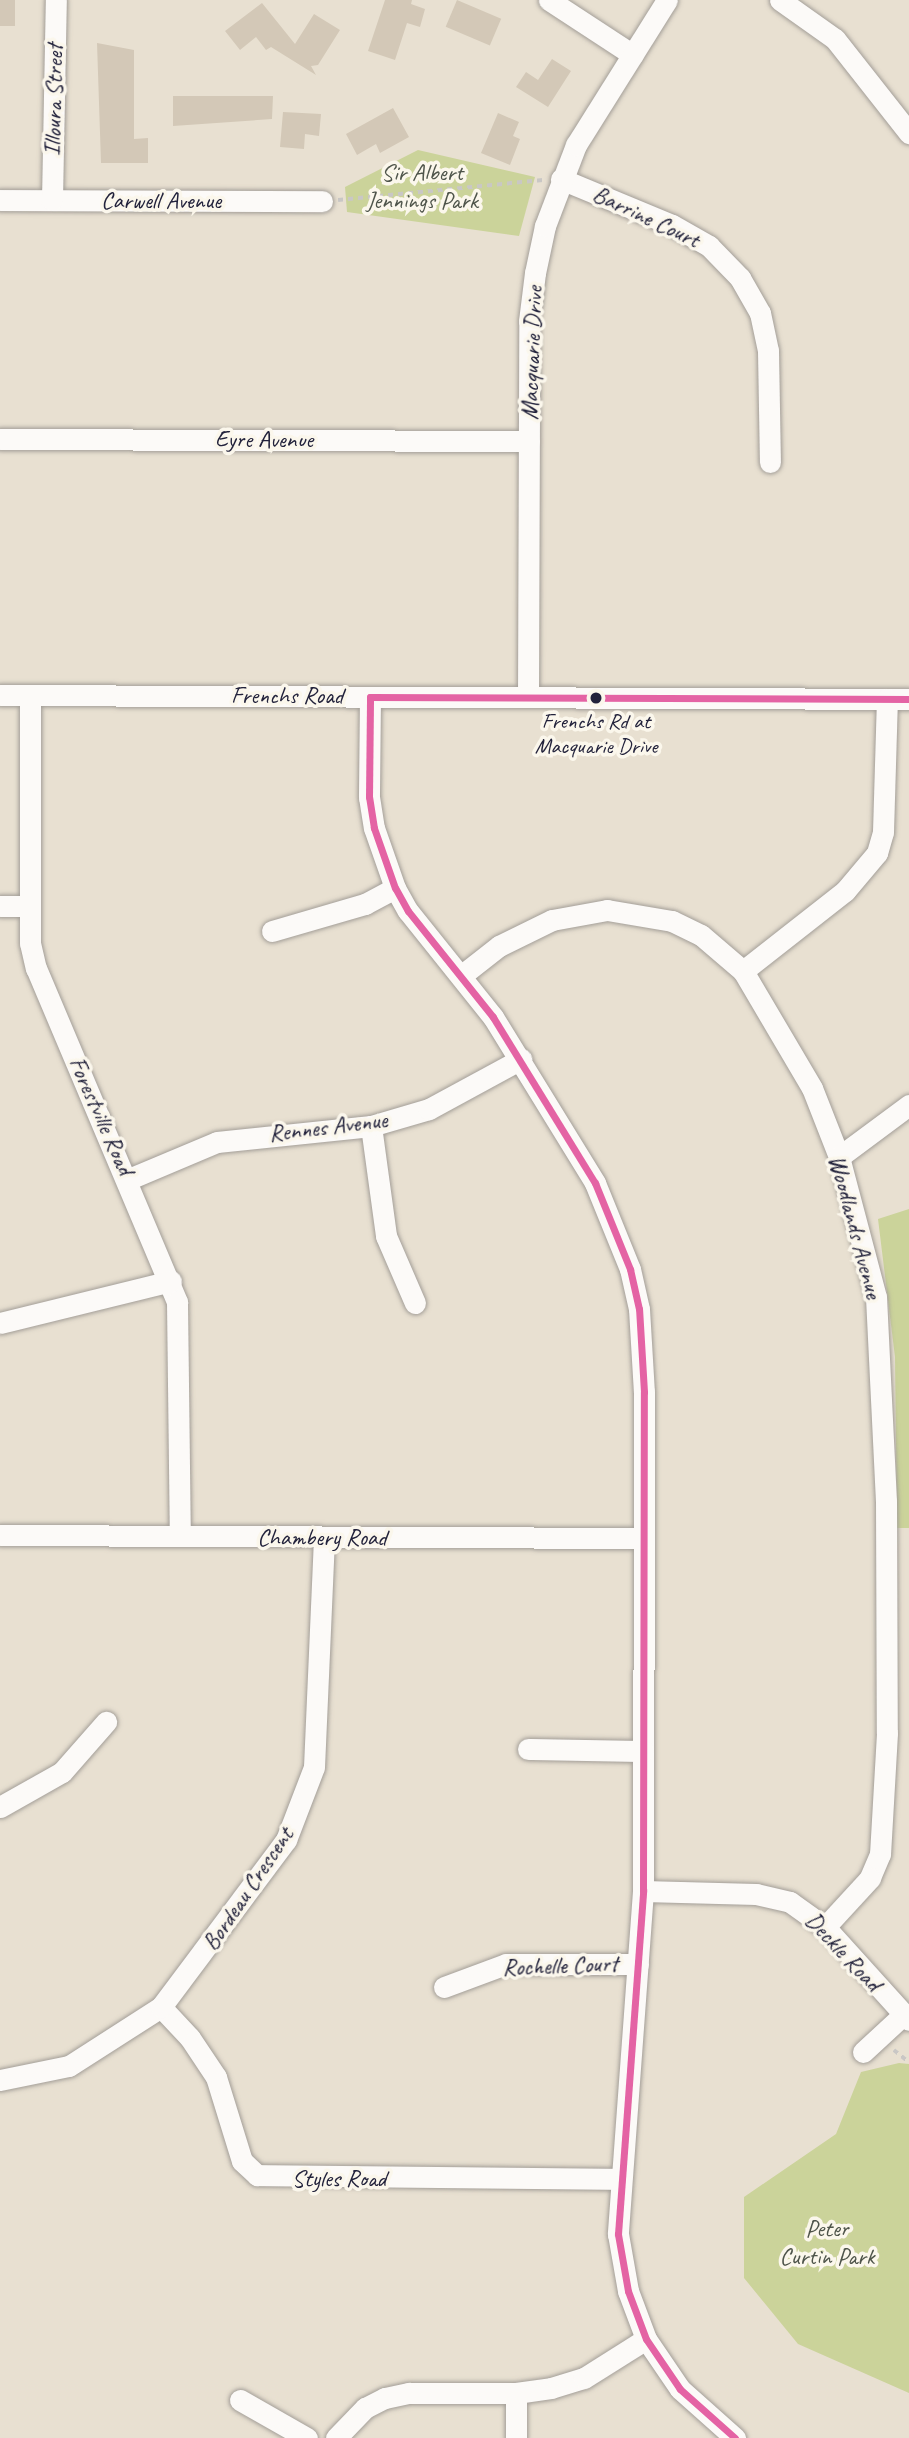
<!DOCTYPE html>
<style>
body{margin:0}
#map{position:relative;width:909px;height:2438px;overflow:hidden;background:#e8e0d1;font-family:Caveat,sans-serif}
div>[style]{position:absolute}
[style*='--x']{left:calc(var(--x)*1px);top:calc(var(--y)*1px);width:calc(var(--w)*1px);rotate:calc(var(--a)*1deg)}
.green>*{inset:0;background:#cbd39a}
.building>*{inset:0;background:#d3c8b7;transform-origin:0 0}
.path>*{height:3.5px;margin-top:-1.75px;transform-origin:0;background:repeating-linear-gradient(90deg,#c9c7c5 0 5px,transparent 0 10px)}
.roads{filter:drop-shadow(0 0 2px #a39e98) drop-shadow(0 0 2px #a39e98)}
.minor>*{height:21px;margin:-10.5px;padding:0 10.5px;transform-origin:10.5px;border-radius:10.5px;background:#fcfaf8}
.bus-1>*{height:7px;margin:-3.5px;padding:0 3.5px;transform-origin:3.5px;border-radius:3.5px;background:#e463a4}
.dots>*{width:19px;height:19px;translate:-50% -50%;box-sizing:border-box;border:4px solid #fbf7ec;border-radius:50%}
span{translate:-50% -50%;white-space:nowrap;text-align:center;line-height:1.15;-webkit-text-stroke:7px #fbf7ec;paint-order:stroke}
.bus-label{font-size:22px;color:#22223b}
.street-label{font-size:24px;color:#22223b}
.park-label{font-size:24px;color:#4e544a}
</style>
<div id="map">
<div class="green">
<div style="clip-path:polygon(418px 150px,535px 177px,519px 236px,347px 212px,345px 187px)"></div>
<div style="clip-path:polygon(909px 1209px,909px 1528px,897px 1528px,895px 1357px,878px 1219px)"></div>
<div style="clip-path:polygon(899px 2063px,909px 2064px,909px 2393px,798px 2344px,744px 2278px,744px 2197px,836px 2134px,861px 2072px)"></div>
</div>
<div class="building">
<div style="left:0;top:0;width:15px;height:26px"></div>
<div style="clip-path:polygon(385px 0,412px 0,411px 4px,425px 9px,420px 27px,407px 23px,395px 60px,368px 51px)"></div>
<div style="left:457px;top:0;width:48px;height:29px;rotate:23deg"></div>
<div style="clip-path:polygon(262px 3px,295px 44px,314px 14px,340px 30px,318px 65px,311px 66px,316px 75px,271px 47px,266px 50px,256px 37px,240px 50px,225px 31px)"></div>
<div style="clip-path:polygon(97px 43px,134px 50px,134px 139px,148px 138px,148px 163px,101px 163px)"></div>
<div style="clip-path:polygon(552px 59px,571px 71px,548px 107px,516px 87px,526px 72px,538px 80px)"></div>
<div style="clip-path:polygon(173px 96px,273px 96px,272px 119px,173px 126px)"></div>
<div style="clip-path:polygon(393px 108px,409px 137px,380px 153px,376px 144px,357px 155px,346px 134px)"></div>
<div style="clip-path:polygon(283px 112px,321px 114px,319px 136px,305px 134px,304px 149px,280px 147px)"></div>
<div style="clip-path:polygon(498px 113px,519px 122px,513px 136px,520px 139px,510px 165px,481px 153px)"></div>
</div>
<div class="path">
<div style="--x:338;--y:200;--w:206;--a:-5.6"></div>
<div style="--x:894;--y:2050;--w:19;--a:39"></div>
</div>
<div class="roads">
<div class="minor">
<div style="--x:549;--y:0;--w:100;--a:33.2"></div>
<div style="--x:780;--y:0;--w:67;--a:35.3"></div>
<div style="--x:835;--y:39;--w:120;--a:51.8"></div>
<div style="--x:561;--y:179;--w:120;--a:22.5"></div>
<div style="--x:672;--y:225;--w:43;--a:29.6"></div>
<div style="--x:709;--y:246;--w:45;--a:45.9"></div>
<div style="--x:740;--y:278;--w:40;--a:60.3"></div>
<div style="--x:760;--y:313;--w:39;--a:78"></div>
<div style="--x:768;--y:351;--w:111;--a:89"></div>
<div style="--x:0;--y:200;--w:322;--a:0.2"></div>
<div style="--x:52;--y:200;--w:200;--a:-88.9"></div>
<div style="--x:0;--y:439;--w:529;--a:0.22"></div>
<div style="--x:0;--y:695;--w:909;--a:0.25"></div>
<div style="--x:30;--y:696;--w:247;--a:90"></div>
<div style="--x:30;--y:943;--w:26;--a:77"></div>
<div style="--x:36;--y:968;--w:363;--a:67.1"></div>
<div style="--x:177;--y:1302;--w:234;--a:89.3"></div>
<div style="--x:370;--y:697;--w:100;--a:90.6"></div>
<div style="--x:369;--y:797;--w:31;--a:81"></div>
<div style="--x:374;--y:828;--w:64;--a:70.7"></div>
<div style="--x:395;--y:888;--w:26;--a:61"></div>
<div style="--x:408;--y:911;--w:136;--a:51.3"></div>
<div style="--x:493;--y:1017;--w:195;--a:58.4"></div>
<div style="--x:595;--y:1183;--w:93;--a:67.9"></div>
<div style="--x:630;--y:1269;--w:41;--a:77.3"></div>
<div style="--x:639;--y:1309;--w:83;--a:86.6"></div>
<div style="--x:644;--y:1392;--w:499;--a:90.1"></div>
<div style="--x:643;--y:1891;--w:344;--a:94.2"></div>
<div style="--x:618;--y:2234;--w:58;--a:80"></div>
<div style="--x:628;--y:2291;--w:51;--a:69.4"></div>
<div style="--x:646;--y:2339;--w:60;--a:55.8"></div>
<div style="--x:680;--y:2389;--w:74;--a:41.7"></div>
<div style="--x:528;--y:697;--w:376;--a:-89.8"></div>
<div style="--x:529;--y:321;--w:48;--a:-82.9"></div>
<div style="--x:535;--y:273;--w:48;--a:-78"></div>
<div style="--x:545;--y:226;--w:87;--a:-69.1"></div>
<div style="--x:576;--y:145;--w:171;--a:-57.9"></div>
<div style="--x:0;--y:906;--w:28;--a:0"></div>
<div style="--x:272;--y:931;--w:97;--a:-16.2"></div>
<div style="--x:365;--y:904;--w:34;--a:-28"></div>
<div style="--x:743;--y:971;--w:130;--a:-38.1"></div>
<div style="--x:845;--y:891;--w:50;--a:-49.9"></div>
<div style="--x:877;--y:853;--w:22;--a:-74"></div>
<div style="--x:883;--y:832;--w:133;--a:-88.3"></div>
<div style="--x:462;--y:975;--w:47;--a:-38.1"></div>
<div style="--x:499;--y:946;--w:59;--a:-26.1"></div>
<div style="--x:552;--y:920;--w:56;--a:-10.3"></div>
<div style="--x:607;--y:910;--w:66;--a:9.6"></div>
<div style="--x:672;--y:921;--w:32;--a:26"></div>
<div style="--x:701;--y:935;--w:55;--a:40.6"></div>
<div style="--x:743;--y:971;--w:136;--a:59.5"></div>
<div style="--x:812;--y:1088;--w:74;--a:68.6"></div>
<div style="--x:839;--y:1157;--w:145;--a:75.2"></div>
<div style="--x:876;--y:1297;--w:204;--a:87.2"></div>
<div style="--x:886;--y:1501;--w:232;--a:89.8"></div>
<div style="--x:887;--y:1733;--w:121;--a:93.3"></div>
<div style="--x:880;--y:1854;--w:26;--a:113"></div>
<div style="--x:870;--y:1878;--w:67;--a:132.6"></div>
<div style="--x:371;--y:1126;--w:111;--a:82.2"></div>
<div style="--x:386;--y:1236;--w:73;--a:66.6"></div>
<div style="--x:839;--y:1157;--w:87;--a:-36.6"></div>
<div style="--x:129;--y:1179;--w:95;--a:-22.8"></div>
<div style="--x:217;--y:1142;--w:155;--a:-5.9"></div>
<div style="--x:371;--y:1126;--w:60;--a:-16.3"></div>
<div style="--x:429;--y:1109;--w:105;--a:-28.5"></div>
<div style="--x:0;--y:1323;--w:176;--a:-13.8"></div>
<div style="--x:0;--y:1535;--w:644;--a:0.27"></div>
<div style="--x:528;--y:1749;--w:115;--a:1"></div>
<div style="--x:0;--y:1807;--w:71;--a:-29.4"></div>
<div style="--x:62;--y:1772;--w:67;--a:-48.7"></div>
<div style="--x:643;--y:1891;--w:113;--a:1.5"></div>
<div style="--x:756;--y:1894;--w:35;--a:13"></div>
<div style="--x:790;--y:1902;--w:43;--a:35.5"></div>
<div style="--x:825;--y:1927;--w:125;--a:47.9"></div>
<div style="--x:444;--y:1987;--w:66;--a:-20.4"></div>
<div style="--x:506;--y:1964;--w:132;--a:0"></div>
<div style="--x:161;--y:2007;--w:42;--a:46.9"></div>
<div style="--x:190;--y:2038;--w:47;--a:56.3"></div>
<div style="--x:216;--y:2077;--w:88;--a:72.8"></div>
<div style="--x:242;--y:2161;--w:21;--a:43"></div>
<div style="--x:257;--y:2175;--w:362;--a:0.6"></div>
<div style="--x:863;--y:2052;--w:53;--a:-42.7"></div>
<div style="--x:0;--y:2080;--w:70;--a:-11.5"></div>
<div style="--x:69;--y:2066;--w:109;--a:-32.7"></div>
<div style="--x:161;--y:2007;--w:209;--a:-53.2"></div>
<div style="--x:286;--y:1840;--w:78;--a:-69"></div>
<div style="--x:314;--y:1767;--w:228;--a:-87.5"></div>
<div style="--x:516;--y:2393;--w:45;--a:90"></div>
<div style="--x:240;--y:2400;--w:77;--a:29.6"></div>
<div style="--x:336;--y:2438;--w:42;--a:-46"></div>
<div style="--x:365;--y:2408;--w:22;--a:-27"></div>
<div style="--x:385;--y:2398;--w:25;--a:-12"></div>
<div style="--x:409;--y:2393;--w:107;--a:0"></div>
<div style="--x:516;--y:2393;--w:35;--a:-8"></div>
<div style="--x:551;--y:2388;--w:34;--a:-17"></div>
<div style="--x:584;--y:2378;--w:73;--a:-32.2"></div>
</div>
</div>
<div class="bus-1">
<div style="--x:735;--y:2438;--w:74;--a:-138.3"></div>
<div style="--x:680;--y:2389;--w:60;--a:-124.2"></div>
<div style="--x:646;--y:2339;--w:51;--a:-110.6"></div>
<div style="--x:628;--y:2291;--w:58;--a:-100"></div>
<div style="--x:618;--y:2234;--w:344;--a:-85.8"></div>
<div style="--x:643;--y:1891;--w:499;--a:-89.9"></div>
<div style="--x:644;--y:1392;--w:83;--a:-93.4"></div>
<div style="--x:639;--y:1309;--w:41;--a:-102.7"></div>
<div style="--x:630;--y:1269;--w:93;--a:-112.1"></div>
<div style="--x:595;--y:1183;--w:195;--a:-121.6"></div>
<div style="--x:493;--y:1017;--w:136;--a:-128.7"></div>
<div style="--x:408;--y:911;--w:26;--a:-119"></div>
<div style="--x:395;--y:888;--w:64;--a:-109.3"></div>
<div style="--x:374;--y:828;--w:31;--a:-99"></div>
<div style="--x:369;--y:797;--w:100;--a:-89.4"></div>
<div style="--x:370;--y:697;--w:539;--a:0.21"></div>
</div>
<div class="dots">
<div style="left:596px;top:698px;background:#22223b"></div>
</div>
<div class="bus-label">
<span style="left:596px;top:734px">Frenchs Rd at<br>Macquarie Drive</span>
</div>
<div class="street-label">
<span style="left:54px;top:100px;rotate:-89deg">Illoura Street</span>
<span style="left:161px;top:201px">Carwell Avenue</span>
<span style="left:646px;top:217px;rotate:25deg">Barrine Court</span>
<span style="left:532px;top:353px;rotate:-88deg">Macquarie Drive</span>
<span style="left:264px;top:440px">Eyre Avenue</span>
<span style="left:287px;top:696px">Frenchs Road</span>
<span style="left:101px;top:1116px;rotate:66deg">Forestville Road</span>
<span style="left:328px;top:1127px;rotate:-7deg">Rennes Avenue</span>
<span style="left:855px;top:1227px;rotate:75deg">Woodlands Avenue</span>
<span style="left:322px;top:1538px">Chambery Road</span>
<span style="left:248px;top:1889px;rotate:-56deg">Bordeau Crescent</span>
<span style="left:843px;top:1952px;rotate:47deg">Deckle Road</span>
<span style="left:560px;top:1966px;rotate:-2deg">Rochelle Court</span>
<span style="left:339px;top:2179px">Styles Road</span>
</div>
<div class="park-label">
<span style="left:422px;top:187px">Sir Albert<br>Jennings Park</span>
<span style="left:827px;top:2243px">Peter<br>Curtin Park</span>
</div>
</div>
